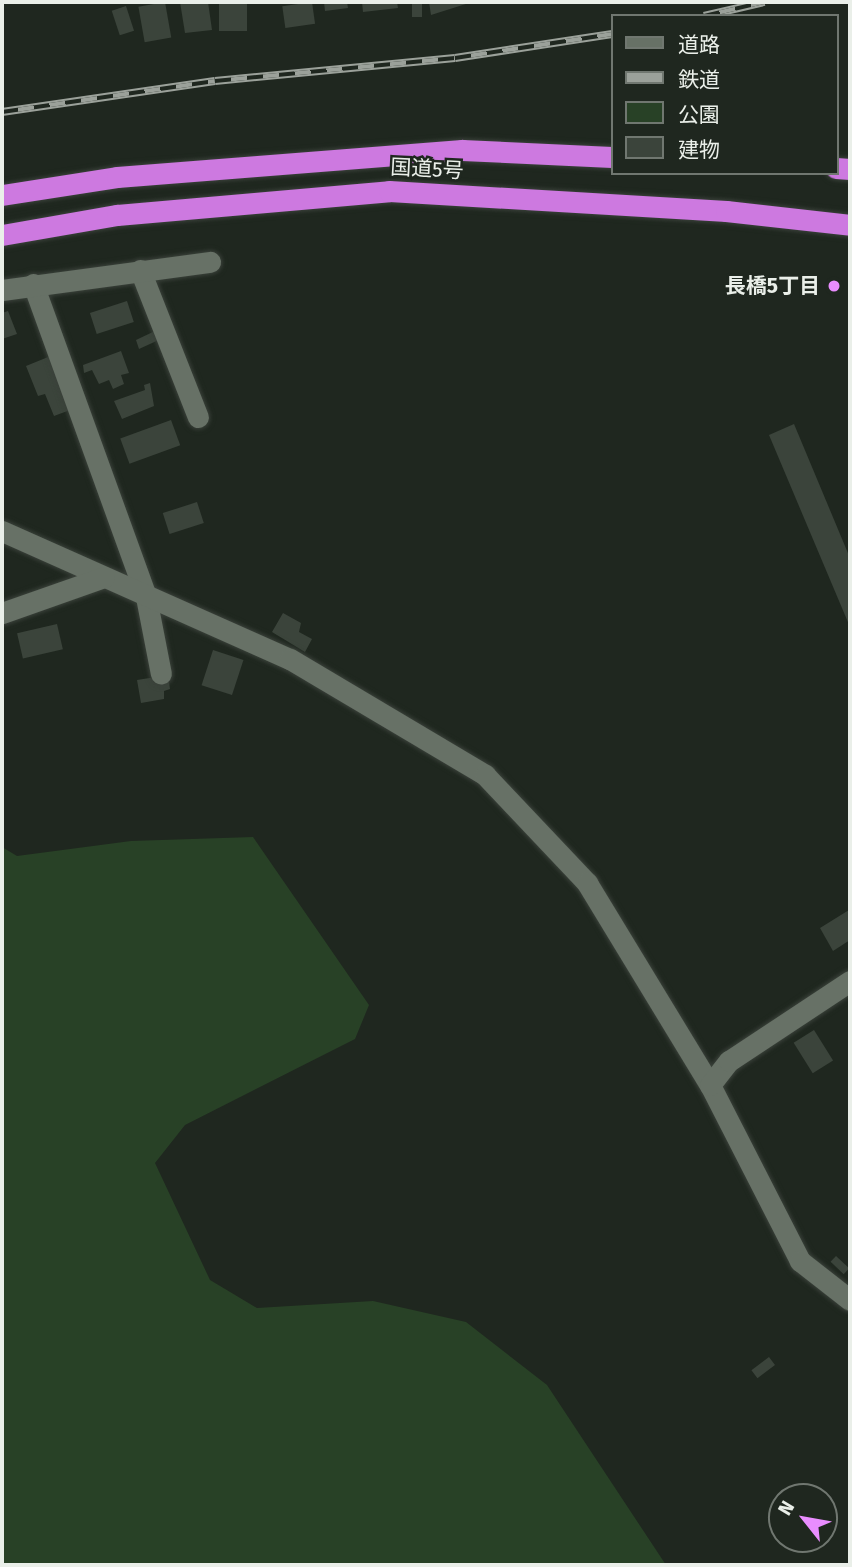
<!DOCTYPE html>
<meta charset="utf-8">
<style>
body{margin:0}
#map{position:relative;width:852px;height:1567px;overflow:hidden;background:#1f271f;font-family:"Fira Sans","Noto Sans JP",sans-serif}
div>[style]{position:absolute}
[style*='--x']{left:calc(var(--x)*1px);top:calc(var(--y)*1px);width:calc(var(--w)*1px);rotate:calc(var(--a)*1deg)}
.green>*{inset:0;background:#284126}
.building>*{inset:0;background:#3b443b;transform-origin:0 0}
.roads{filter:drop-shadow(0 0 2px #3a413a) drop-shadow(0 0 2px #3a413a)}
.street>*{height:21px;margin:-10.5px;padding:0 10.5px;transform-origin:10.5px;border-radius:10.5px;background:#677166}
.highway>*{height:21px;margin:-10.5px;padding:0 10.5px;transform-origin:10.5px;border-radius:10.5px;background:#cd79e0}
.rail>*{height:8px;margin-top:-4px;transform-origin:0;background:repeating-linear-gradient(90deg,#1f271f 0 16px,#9ba19a 0 32px);box-sizing:border-box;border-block:2px solid #9ba19a}
.dots>*{width:19px;height:19px;translate:-50% -50%;box-sizing:border-box;border:4px solid #1f271f;border-radius:50%}
span{translate:-50% -50%;white-space:nowrap;text-align:center;line-height:1.15;-webkit-text-stroke:5px #1f271f;paint-order:stroke}
.street-label{font-size:21px;color:#eaefe9}
.poi-label{font-size:21px;color:#eaefe9;font-weight:700}
.right{translate:-100% -50%;text-align:right}
.frame{position:absolute;inset:0;border:4px solid #eaefe9;pointer-events:none}
.legend{position:absolute;left:611px;top:14px;width:228px;height:161px;box-sizing:border-box;background:#1f271f;border:2px solid #707770;margin:0;padding:9px 12px;list-style:none;font-size:21px;color:#eaefe9}
.legend li{display:flex;align-items:center;gap:14px;height:35px}
.legend b{width:35px;border:2px solid #707770}
.north{position:absolute;left:768px;top:1483px;width:70px;height:70px;box-sizing:border-box;background:#1f271f;border:2px solid #707770;border-radius:50%;rotate:301deg;font-size:19px;font-weight:700;line-height:28px;text-align:center;color:#eaefe9}
.north::after{content:'';display:block;margin:auto;width:24px;height:32px;background:#e98dfe;clip-path:polygon(50% 0,100% 100%,50% 72%,0 100%)}
</style>
<div id="map">
<div class="green">
<div style="clip-path:polygon(253px 837px,369px 1005px,355px 1039px,185px 1125px,155px 1163px,210px 1280px,257px 1308px,373px 1301px,466px 1322px,547px 1385px,666px 1565px,2px 1565px,2px 847px,17px 856px,131px 841px)"></div>
</div>
<div class="building">
<div style="left:165px;top:2px;width:36px;height:27px;rotate:80deg"></div>
<div style="clip-path:polygon(180px 2px,208px 2px,212px 30px,185px 33px)"></div>
<div style="left:219px;top:2px;width:28px;height:29px"></div>
<div style="left:312px;top:2px;width:22px;height:30px;rotate:82deg"></div>
<div style="clip-path:polygon(324px 2px,347px 2px,348px 8px,325px 11px)"></div>
<div style="clip-path:polygon(362px 2px,397px 2px,398px 8px,363px 12px)"></div>
<div style="left:412px;top:2px;width:10px;height:15px"></div>
<div style="clip-path:polygon(429px 2px,468px 2px,469px 3px,431px 15px)"></div>
<div style="left:126px;top:6px;width:26px;height:15px;rotate:72deg"></div>
<div style="left:127px;top:301px;width:22px;height:39px;rotate:72deg"></div>
<div style="clip-path:polygon(8px 311px,17px 334px,2px 339px,2px 313px)"></div>
<div style="clip-path:polygon(157px 330px,163px 338px,139px 349px,136px 340px)"></div>
<div style="clip-path:polygon(121px 351px,129px 373px,121px 375px,124px 384px,113px 389px,109px 380px,99px 384px,92px 370px,84px 373px,83px 365px)"></div>
<div style="clip-path:polygon(53px 355px,86px 404px,54px 416px,45px 394px,38px 396px,26px 366px)"></div>
<div style="clip-path:polygon(150px 383px,154px 406px,122px 419px,114px 401px,145px 390px,144px 385px)"></div>
<div style="left:171px;top:420px;width:27px;height:54px;rotate:70deg"></div>
<div style="clip-path:polygon(794px 424px,850px 558px,850px 627px,769px 435px)"></div>
<div style="left:197px;top:502px;width:22px;height:36px;rotate:72deg"></div>
<div style="clip-path:polygon(283px 613px,301px 623px,299px 632px,312px 639px,305px 652px,272px 632px)"></div>
<div style="left:57px;top:624px;width:26px;height:41px;rotate:77deg"></div>
<div style="left:213px;top:650px;width:32px;height:37px;rotate:18deg"></div>
<div style="clip-path:polygon(168px 675px,170px 689px,164px 691px,164px 699px,141px 703px,137px 680px)"></div>
<div style="clip-path:polygon(849px 910px,850px 940px,833px 951px,820px 928px)"></div>
<div style="left:814px;top:1030px;width:36px;height:24px;rotate:58deg"></div>
<div style="left:836px;top:1256px;width:18px;height:8px;rotate:43deg"></div>
<div style="left:769px;top:1357px;width:10px;height:22px;rotate:53deg"></div>
</div>
<div class="roads">
<div class="street">
<div style="--x:140;--y:270;--w:158;--a:68.5"></div>
<div style="--x:33;--y:284;--w:333;--a:70.1"></div>
<div style="--x:146;--y:597;--w:78;--a:79"></div>
<div style="--x:2;--y:290;--w:210;--a:-7.7"></div>
<div style="--x:2;--y:531;--w:315;--a:24"></div>
<div style="--x:290;--y:659;--w:227;--a:30.7"></div>
<div style="--x:485;--y:775;--w:149;--a:46.6"></div>
<div style="--x:587;--y:883;--w:237;--a:58.7"></div>
<div style="--x:710;--y:1085;--w:198;--a:62.9"></div>
<div style="--x:800;--y:1261;--w:63;--a:38"></div>
<div style="--x:2;--y:613;--w:108;--a:-19.4"></div>
<div style="--x:710;--y:1085;--w:31;--a:-52"></div>
<div style="--x:729;--y:1061;--w:145;--a:-33.5"></div>
</div>
<div class="highway">
<div style="--x:836;--y:168;--w:14;--a:4"></div>
<div style="--x:2;--y:195;--w:116;--a:-8.9"></div>
<div style="--x:117;--y:177;--w:346;--a:-4.5"></div>
<div style="--x:462;--y:150;--w:150;--a:2.7"></div>
<div style="--x:2;--y:235;--w:117;--a:-9.9"></div>
<div style="--x:117;--y:215;--w:273;--a:-5"></div>
<div style="--x:389;--y:191;--w:338;--a:3.4"></div>
<div style="--x:726;--y:211;--w:125;--a:6.4"></div>
</div>
</div>
<div class="rail">
<div style="--x:704;--y:16;--w:62;--a:-13.1"></div>
<div style="--x:2;--y:112;--w:215;--a:-8.3"></div>
<div style="--x:215;--y:81;--w:241;--a:-5.5"></div>
<div style="--x:455;--y:58;--w:159;--a:-8.7"></div>
</div>
<div class="dots">
<div style="left:834px;top:286px;background:#e98dfe"></div>
</div>
<div class="street-label">
<span style="left:427px;top:169px;rotate:3deg">国道5号</span>
</div>
<div class="poi-label">
<span class="right" style="left:820px;top:286px">長橋5丁目</span>
</div>
<div class="frame"></div>
<ul class="legend">
<li><b style="height:9px;background:#677166"></b>道路</li>
<li><b style="height:9px;background:#9ba19a"></b>鉄道</li>
<li><b style="height:19px;background:#284126"></b>公園</li>
<li><b style="height:19px;background:#3b443b"></b>建物</li>
</ul>
<div class="north">N</div>
</div>
